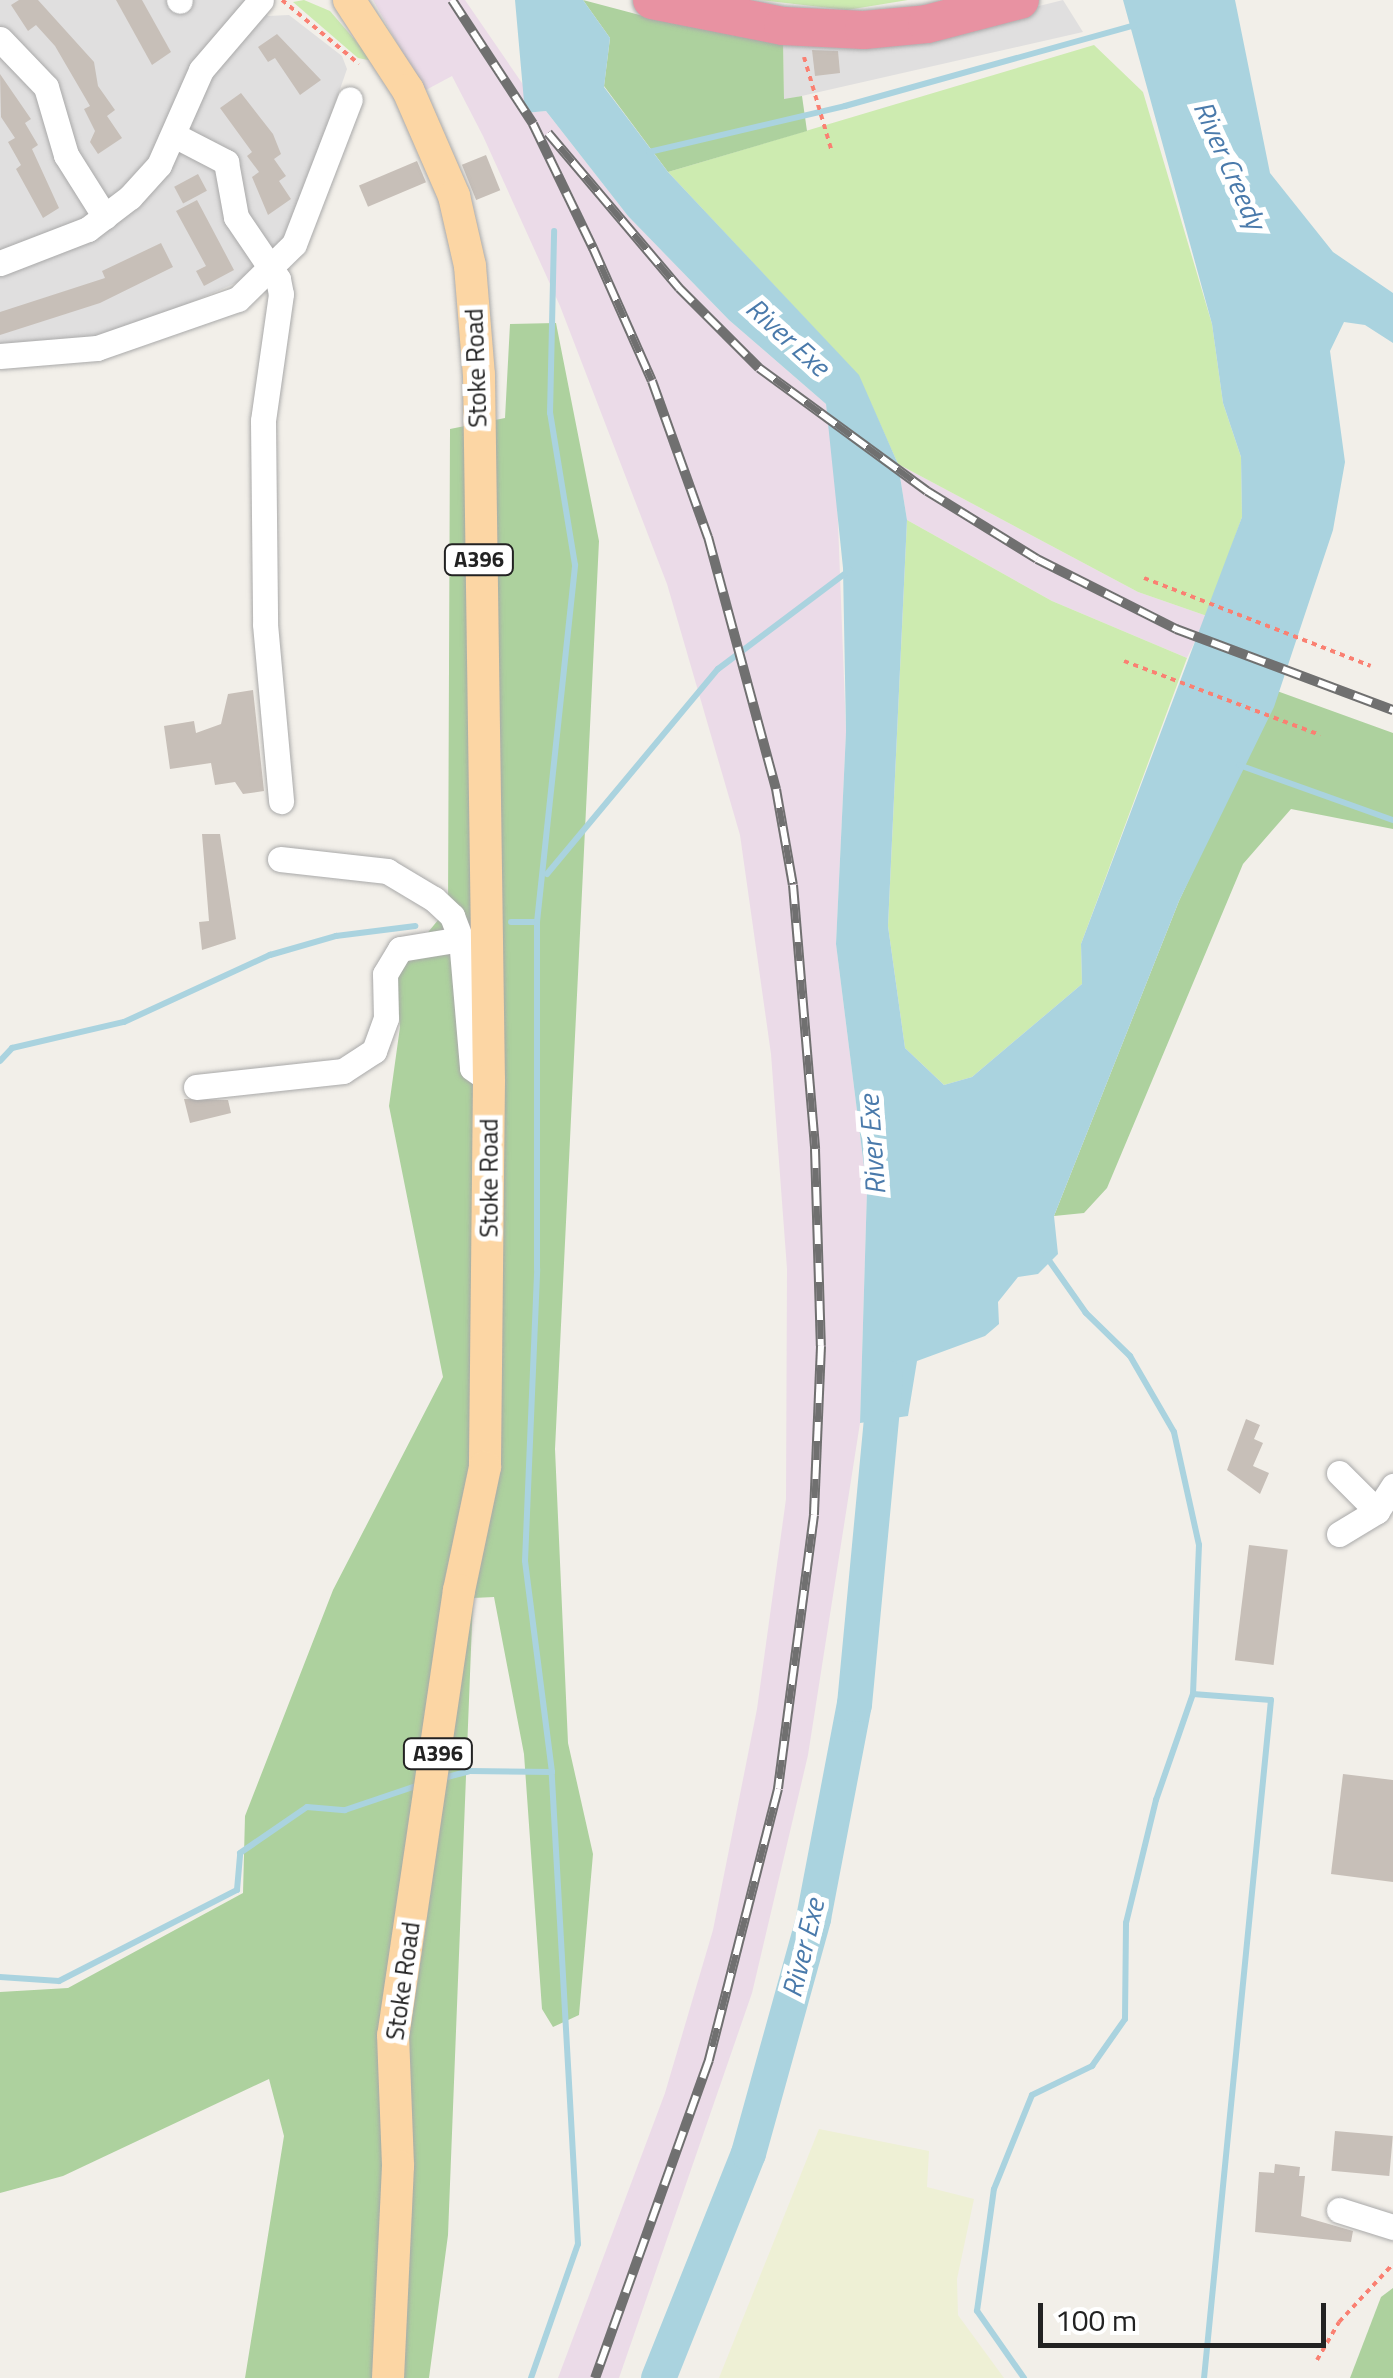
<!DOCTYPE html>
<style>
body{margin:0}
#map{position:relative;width:1393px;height:2378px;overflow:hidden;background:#f2efe9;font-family:"Titillium Web",sans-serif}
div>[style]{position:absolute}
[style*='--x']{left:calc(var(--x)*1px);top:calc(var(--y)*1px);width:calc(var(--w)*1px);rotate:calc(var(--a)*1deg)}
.residential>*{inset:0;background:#e0dfdf}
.industrial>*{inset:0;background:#ebdbe8}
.farmland>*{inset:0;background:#eef0d5}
.grass>*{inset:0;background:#cdebb0}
.forest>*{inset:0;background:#add19e}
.water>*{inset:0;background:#aad3df}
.stream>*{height:6px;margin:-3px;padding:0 3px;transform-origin:3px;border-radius:3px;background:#aad3df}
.river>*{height:35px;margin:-17.5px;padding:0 17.5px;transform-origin:17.5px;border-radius:17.5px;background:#aad3df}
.building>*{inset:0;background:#c7bfb8;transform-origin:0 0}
.path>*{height:4px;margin-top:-2px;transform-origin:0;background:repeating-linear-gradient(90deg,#fa8072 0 5px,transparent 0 10px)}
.roads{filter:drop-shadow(0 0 2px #a9a9a9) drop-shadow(0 0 2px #a9a9a9)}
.minor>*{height:25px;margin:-12.5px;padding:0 12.5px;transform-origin:12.5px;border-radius:12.5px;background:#fff}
.major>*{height:32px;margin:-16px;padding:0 16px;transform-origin:16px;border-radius:16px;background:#fcd6a4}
.highway>*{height:38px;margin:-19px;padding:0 19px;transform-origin:19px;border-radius:19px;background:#e892a2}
.rail>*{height:10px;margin-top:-5px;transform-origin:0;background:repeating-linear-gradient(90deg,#fff 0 19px,#707070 0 38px);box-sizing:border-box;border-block:2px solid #707070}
span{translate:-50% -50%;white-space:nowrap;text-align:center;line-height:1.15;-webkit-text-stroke:10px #fff;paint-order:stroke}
.shield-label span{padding:2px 8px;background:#fff;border:2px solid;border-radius:8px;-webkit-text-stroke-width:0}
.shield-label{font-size:22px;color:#222;font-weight:700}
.street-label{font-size:25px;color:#222}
.water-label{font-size:28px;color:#4a7aab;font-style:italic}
.scale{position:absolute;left:1038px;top:2303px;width:288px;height:45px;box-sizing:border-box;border:5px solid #222;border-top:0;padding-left:12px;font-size:30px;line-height:35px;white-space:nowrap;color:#222;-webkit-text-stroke:8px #fff;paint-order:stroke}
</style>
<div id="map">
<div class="residential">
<div style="clip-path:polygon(0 0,260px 0,268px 16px,289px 15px,342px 56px,347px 69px,287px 242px,245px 279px,178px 308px,99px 338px,0 350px)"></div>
<div style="clip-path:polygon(1063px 0,1083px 32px,784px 100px,783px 38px,900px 41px)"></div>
</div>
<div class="industrial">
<div style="clip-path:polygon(373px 0,465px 0,524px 86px,526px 113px,546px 111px,628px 216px,729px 320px,826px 404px,836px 470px,846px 732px,836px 944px,867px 1190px,860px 1423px,808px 1755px,752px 1993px,619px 2378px,558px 2378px,665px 2093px,713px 1930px,757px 1709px,786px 1499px,787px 1269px,771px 1054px,740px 835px,667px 584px,560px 306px,483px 136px,452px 76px,424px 91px)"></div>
<div style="clip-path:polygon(898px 464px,1138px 592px,1207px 616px,1187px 658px,1052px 601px,907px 520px)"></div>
</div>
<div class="farmland">
<div style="clip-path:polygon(819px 2129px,929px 2151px,927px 2187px,974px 2199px,957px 2279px,958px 2315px,1004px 2378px,719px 2378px)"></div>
</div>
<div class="grass">
<div style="clip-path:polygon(304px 0,330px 11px,373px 61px,358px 58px,293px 2px)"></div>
<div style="clip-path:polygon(760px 0,908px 0,847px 10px)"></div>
<div style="clip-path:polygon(1094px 45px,1143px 92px,1212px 324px,1223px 403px,1241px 457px,1242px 517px,1207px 616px,1138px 592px,898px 464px,858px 375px,668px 172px)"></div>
<div style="clip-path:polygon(907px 520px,1052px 601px,1187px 658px,1081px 944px,1082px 984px,972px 1077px,944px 1085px,905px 1048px,888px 926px)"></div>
</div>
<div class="forest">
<div style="clip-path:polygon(583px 0,651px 18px,783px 38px,784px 99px,802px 96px,807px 131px,668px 172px,604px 86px,610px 38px)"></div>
<div style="clip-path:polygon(556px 323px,599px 541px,555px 1449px,568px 1743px,593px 1854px,579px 2015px,553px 2027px,542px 2009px,524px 1754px,494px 1597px,473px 1598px,448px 2235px,429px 2378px,245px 2378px,284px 2136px,269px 2079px,63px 2176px,0 2193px,0 1992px,68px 1988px,243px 1893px,245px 1816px,333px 1590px,443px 1377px,389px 1106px,400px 1027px,396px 971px,448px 908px,450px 429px,505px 418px,510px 324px)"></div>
<div style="clip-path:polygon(1277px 691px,1393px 733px,1393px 829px,1291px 809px,1243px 864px,1107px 1188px,1084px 1213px,1054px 1216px,1179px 901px)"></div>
<div style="clip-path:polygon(1393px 2288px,1393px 2378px,1350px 2378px,1381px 2297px)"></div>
</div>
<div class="water">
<div style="clip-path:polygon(515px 0,583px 0,610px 38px,604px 87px,668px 172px,859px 375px,898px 464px,907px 520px,888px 926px,905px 1048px,944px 1085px,972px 1077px,1082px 984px,1081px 944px,1242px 517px,1241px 457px,1223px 403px,1212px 324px,1123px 0,1235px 0,1270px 173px,1333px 252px,1393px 293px,1393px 343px,1365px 325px,1344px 322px,1330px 351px,1345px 462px,1333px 530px,1274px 707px,1179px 901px,1054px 1216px,1058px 1254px,1038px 1274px,1018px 1277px,998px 1302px,999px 1324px,985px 1336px,917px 1361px,908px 1416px,860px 1423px,867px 1190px,836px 944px,846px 732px,843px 568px,826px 404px,729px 320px,628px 216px,546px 111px,525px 113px)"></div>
</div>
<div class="stream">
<div style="--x:649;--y:152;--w:201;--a:-13.2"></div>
<div style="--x:845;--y:106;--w:301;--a:-15.6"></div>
<div style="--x:1239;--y:765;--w:164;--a:19.7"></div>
<div style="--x:547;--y:874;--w:267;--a:-50.2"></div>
<div style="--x:718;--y:669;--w:165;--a:-36.9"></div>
<div style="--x:511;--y:922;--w:26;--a:0"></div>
<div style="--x:0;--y:1061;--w:18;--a:-47"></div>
<div style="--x:12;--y:1048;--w:115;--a:-13.1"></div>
<div style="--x:124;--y:1022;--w:161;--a:-24.7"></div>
<div style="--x:270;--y:955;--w:69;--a:-16.1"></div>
<div style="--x:336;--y:936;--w:80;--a:-7.2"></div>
<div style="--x:1193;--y:1694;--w:78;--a:4.4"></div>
<div style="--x:1271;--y:1700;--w:681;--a:95.64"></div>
<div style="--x:440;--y:1779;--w:30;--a:-15"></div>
<div style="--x:469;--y:1771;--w:83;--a:0.7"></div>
<div style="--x:0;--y:1977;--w:59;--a:3.9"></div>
<div style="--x:59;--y:1981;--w:200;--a:-27.1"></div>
<div style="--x:237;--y:1890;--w:37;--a:-85"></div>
<div style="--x:240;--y:1853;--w:81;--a:-34.5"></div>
<div style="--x:307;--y:1807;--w:38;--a:5"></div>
<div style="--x:345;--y:1810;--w:78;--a:-18.7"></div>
<div style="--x:531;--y:2378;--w:142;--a:-70.7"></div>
<div style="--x:578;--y:2244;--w:473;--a:-93.2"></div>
<div style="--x:552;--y:1772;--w:213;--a:-97.3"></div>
<div style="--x:525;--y:1561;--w:292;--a:-87.6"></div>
<div style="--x:537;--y:1269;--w:347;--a:-90"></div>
<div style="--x:537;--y:922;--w:359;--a:-83.9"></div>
<div style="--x:575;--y:565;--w:154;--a:-99.3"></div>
<div style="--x:550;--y:413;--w:182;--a:-88.7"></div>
<div style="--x:1024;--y:2378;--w:82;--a:-125"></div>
<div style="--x:977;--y:2311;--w:123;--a:-82.1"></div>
<div style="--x:994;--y:2189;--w:101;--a:-68"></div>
<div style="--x:1032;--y:2095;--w:67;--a:-25.8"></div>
<div style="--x:1092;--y:2066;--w:57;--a:-54.9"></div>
<div style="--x:1125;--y:2019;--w:96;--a:-89.4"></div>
<div style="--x:1126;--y:1923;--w:127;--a:-76.3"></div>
<div style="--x:1156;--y:1800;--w:112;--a:-70.8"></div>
<div style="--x:1193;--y:1694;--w:149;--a:-87.7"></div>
<div style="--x:1199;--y:1545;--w:116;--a:-102.5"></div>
<div style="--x:1174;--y:1432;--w:88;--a:-120.1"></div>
<div style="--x:1130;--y:1356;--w:62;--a:-135.7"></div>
<div style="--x:1086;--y:1313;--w:70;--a:-125.1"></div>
</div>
<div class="river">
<div style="--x:658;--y:2378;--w:242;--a:-68.2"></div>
<div style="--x:748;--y:2153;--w:244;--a:-74.5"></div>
<div style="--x:813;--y:1918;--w:218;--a:-79.2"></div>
<div style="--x:854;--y:1704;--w:329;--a:-84.6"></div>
</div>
<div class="building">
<div style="clip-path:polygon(19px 0,38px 0,94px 62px,98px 86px,115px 110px,107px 116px,122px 138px,98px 154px,90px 142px,95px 131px,84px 109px,90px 106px,55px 46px,36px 25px,28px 31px,11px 5px)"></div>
<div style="clip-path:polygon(116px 0,142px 0,171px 52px,152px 65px)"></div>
<div style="clip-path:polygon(277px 34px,321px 80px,300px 95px,275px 58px,268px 62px,258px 47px)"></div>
<div style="clip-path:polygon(812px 50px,838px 51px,840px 73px,815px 76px)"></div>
<div style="clip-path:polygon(0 74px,31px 119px,25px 123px,38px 145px,32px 149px,59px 208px,43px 218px,16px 169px,21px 165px,8px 142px,15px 138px,1px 117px)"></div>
<div style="clip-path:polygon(241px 93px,273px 134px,281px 154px,274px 159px,286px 176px,279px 181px,291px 199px,268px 215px,252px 177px,259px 172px,247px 156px,252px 152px,220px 108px)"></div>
<div style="left:486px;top:155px;width:38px;height:26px;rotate:68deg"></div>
<div style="left:417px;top:161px;width:23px;height:63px;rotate:67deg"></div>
<div style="left:198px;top:174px;width:19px;height:27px;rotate:62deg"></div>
<div style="clip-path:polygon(197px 200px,234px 270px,204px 286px,196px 271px,206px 266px,176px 211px)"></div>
<div style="clip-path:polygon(161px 243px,173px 267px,100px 303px,0 335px,0 312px,105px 278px,102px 271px)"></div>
<div style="clip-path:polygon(253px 690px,264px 791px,243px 794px,235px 782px,215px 785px,211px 763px,170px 769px,164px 726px,194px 721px,196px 733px,221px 724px,228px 694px)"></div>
<div style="clip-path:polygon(202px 834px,220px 834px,236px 939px,202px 950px,199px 922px,209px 921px)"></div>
<div style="clip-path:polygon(184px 1099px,228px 1100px,231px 1113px,190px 1123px)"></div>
<div style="clip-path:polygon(1246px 1419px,1260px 1425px,1254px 1439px,1263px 1443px,1253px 1466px,1269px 1473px,1260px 1494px,1227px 1470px)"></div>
<div style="left:1249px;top:1545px;width:39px;height:116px;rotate:7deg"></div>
<div style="clip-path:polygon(1343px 1774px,1393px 1780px,1393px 1882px,1331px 1874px)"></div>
<div style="left:1335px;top:2131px;width:58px;height:40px;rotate:5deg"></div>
<div style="clip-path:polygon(1275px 2164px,1300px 2167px,1299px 2176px,1305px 2176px,1301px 2216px,1353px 2231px,1351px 2242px,1255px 2232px,1259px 2172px,1274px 2173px)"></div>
</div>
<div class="path">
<div style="--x:282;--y:0;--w:100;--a:39.7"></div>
<div style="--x:804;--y:57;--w:99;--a:73.6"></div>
<div style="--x:1144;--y:578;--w:243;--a:21.2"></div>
<div style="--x:1124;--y:661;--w:210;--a:20.7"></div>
<div style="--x:1317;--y:2360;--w:44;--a:-59.9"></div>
<div style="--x:1339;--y:2322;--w:79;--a:-47"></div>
</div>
<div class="roads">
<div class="minor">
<div style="--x:179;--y:0;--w:1;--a:45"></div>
<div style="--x:0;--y:39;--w:66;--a:46.2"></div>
<div style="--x:46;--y:87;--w:71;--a:73.6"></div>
<div style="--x:66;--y:155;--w:73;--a:57.8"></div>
<div style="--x:174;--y:135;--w:59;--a:27.4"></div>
<div style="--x:226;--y:162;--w:56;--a:79.7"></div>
<div style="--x:236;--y:217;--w:75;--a:55.9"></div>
<div style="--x:278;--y:279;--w:15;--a:79"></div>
<div style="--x:281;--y:294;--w:128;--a:98.1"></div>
<div style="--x:263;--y:421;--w:203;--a:89.4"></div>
<div style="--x:265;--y:624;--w:178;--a:84.8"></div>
<div style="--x:0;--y:263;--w:94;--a:-21.1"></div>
<div style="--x:88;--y:229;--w:53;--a:-37.3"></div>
<div style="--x:130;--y:197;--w:43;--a:-47.8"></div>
<div style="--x:159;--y:165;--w:104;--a:-66.1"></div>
<div style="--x:201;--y:70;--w:92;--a:-49.4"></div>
<div style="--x:0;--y:356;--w:97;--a:-4.7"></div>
<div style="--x:97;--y:348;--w:149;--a:-19.2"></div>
<div style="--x:238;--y:299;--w:78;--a:-44.5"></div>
<div style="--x:294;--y:244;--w:155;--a:-68.9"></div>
<div style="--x:280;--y:859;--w:108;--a:6.4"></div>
<div style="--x:387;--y:871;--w:55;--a:30.8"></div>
<div style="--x:434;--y:899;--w:25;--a:43"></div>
<div style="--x:452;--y:916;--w:25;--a:69"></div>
<div style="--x:196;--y:1087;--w:148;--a:-6.2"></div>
<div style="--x:343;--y:1071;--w:37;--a:-33"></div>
<div style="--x:374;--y:1051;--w:35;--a:-70"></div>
<div style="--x:386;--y:1018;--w:44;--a:-91.3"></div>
<div style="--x:385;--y:974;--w:29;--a:-59"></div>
<div style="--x:400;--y:949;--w:62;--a:-9.3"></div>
<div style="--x:461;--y:939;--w:129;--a:85.1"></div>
<div style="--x:472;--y:1068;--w:21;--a:35"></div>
<div style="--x:1339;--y:1473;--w:54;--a:45"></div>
<div style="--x:1339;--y:1534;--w:44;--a:-31.2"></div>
<div style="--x:1377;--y:1511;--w:30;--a:-57"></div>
<div style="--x:1339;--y:2210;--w:57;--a:17.5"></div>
</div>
<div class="major">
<div style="--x:349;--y:0;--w:108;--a:56.8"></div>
<div style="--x:408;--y:90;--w:116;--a:66.5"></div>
<div style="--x:454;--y:196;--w:72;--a:77.1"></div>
<div style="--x:470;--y:266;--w:109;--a:85.3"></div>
<div style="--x:479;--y:375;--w:705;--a:89.19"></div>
<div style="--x:489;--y:1080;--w:387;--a:90.6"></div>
<div style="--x:485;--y:1467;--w:126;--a:101.9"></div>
<div style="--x:459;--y:1590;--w:450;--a:98.4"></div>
<div style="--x:393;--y:2035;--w:131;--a:87.8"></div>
<div style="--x:398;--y:2166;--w:212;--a:92.7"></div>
</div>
<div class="highway">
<div style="--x:652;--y:0;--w:134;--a:11.2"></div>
<div style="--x:783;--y:26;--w:81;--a:2.8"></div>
<div style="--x:864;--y:30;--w:63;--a:-5.4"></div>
<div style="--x:927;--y:24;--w:96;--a:-14.5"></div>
</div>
</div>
<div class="rail">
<div style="--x:452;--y:0;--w:148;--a:56.8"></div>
<div style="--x:533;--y:124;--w:138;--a:64.2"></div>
<div style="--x:593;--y:248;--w:145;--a:66.1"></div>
<div style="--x:652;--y:381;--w:166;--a:70.3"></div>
<div style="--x:708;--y:537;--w:261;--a:74.9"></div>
<div style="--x:776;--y:789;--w:97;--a:80"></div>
<div style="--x:793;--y:885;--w:265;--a:85.2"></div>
<div style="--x:815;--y:1149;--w:197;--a:88.3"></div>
<div style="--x:821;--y:1346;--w:169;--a:92.4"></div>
<div style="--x:814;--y:1515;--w:276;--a:97.5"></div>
<div style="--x:778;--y:1789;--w:280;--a:104.3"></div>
<div style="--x:709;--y:2060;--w:338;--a:109.7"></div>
<div style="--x:548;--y:133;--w:203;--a:49.8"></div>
<div style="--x:679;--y:288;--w:113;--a:45"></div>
<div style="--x:759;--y:368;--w:208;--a:36.2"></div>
<div style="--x:927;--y:491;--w:129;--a:31.7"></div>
<div style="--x:1037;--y:559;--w:156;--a:26.7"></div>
<div style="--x:1176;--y:629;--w:232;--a:20.5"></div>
</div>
<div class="shield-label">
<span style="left:479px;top:560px">A396</span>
<span style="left:438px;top:1754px">A396</span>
</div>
<div class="street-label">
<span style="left:476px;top:368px;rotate:-92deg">Stoke Road</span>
<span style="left:489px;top:1178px;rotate:-90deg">Stoke Road</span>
<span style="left:403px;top:1981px;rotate:-82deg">Stoke Road</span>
</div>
<div class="water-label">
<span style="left:1230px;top:165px;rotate:66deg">River Creedy</span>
<span style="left:788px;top:337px;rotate:42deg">River Exe</span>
<span style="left:872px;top:1145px;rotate:-94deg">River Exe</span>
<span style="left:803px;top:1948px;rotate:-76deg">River Exe</span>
</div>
<div class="scale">100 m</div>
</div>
